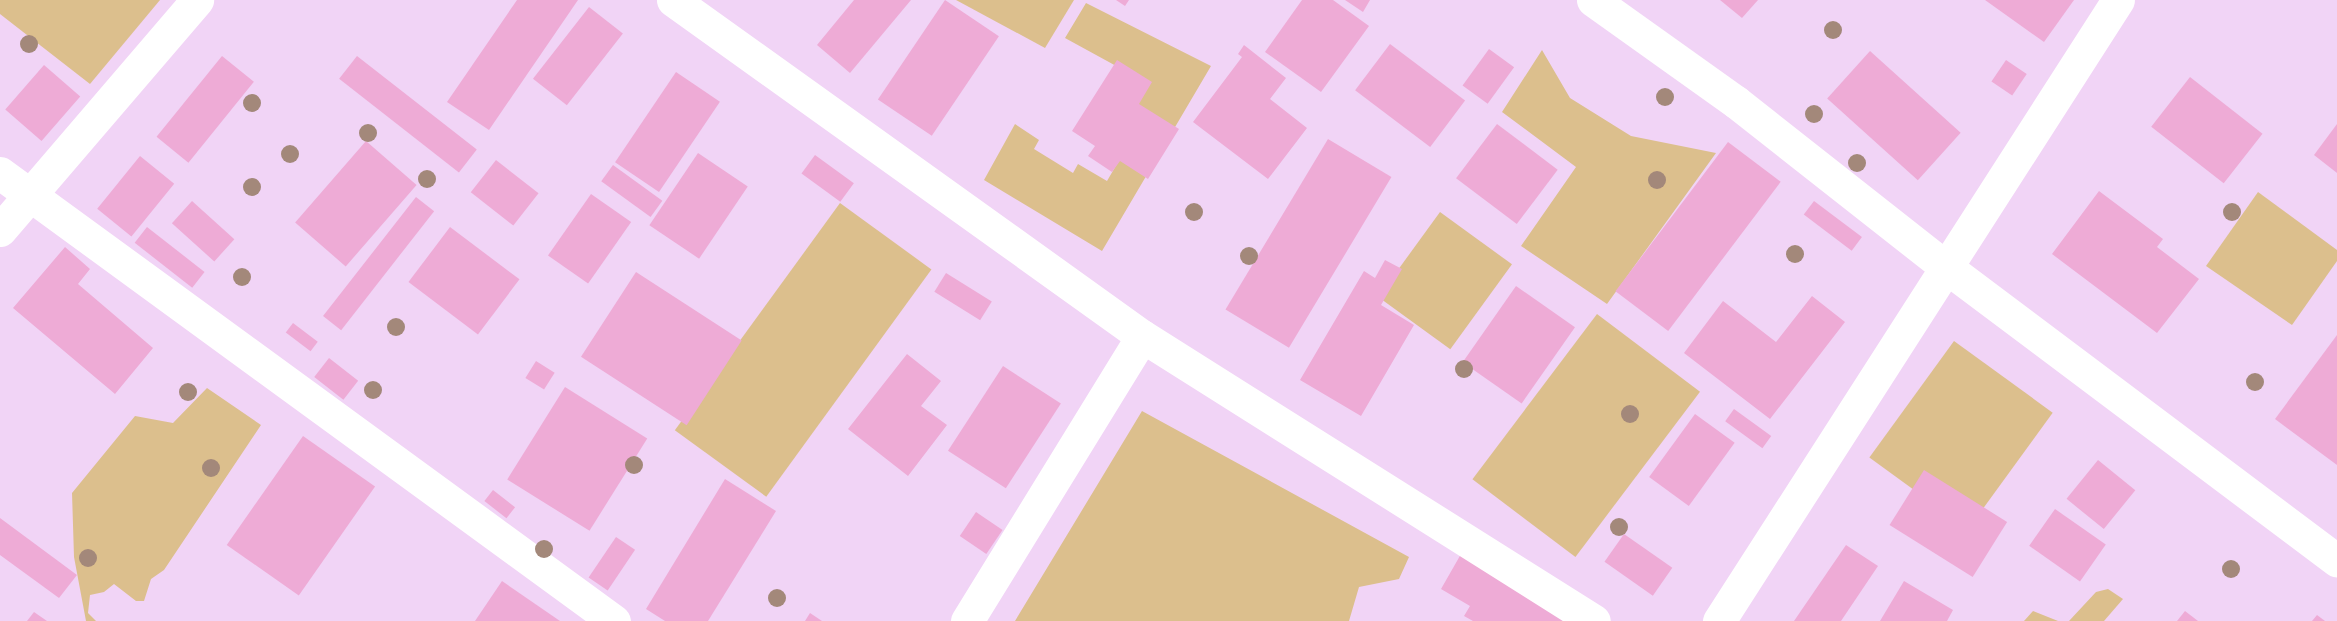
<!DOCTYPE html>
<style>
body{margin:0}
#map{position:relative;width:2337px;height:621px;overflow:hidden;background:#f1d4f6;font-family:"Nunito Sans",sans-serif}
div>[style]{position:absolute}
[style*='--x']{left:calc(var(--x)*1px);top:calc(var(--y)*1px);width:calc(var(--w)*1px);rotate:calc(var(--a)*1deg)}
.green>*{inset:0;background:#dcbf8d;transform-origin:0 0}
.building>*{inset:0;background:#eeabd6;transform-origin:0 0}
.minor>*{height:33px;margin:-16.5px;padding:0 16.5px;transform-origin:16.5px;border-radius:16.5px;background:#fff}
.trees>*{width:18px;height:18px;margin:-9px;border-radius:50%;background:#a3887a}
span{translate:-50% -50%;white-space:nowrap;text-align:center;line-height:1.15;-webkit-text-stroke:5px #f1d4f6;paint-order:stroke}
</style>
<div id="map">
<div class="green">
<div style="clip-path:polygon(0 0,160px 0,90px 84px,0 14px)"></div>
<div style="clip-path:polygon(956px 0,1074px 0,1045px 48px)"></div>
<div style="clip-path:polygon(1086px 3px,1211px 66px,1102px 251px,984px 180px,1015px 124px,1039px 140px,1034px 149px,1073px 173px,1078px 164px,1107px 181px,1146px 114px,1106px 90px,1118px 67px,1065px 38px)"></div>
<div style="clip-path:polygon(1542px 50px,1570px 98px,1631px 136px,1716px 153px,1607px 304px,1521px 246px,1576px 167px,1502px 112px)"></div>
<div style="clip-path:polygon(2258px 192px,2337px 250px,2337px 261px,2292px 325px,2206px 266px)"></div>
<div style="left:840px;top:203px;width:113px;height:281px;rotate:36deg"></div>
<div style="left:1440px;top:212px;width:89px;height:105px;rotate:36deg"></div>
<div style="left:1597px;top:314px;width:129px;height:207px;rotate:37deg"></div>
<div style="left:1954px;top:341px;width:122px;height:144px;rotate:36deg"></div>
<div style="clip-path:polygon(207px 388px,261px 425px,164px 570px,151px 579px,144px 601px,136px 601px,114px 584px,104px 592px,90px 595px,88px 613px,96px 621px,86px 621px,74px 557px,72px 493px,135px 416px,173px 423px)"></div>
<div style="clip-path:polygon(1142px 411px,1409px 557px,1399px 579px,1359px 587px,1349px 621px,1015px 621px)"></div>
<div style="clip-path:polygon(2108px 589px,2123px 599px,2104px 621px,2069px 621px,2096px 592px)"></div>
<div style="clip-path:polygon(2033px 611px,2058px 621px,2024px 621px)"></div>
</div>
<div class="building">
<div style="clip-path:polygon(517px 0,578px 0,489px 130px,447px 102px)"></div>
<div style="clip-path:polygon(854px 0,911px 0,850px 73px,817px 45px)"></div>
<div style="left:945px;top:0;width:65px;height:120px;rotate:34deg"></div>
<div style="clip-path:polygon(1116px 0,1129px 0,1125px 6px)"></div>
<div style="clip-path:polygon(1302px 0,1333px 0,1369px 26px,1321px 92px,1265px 52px)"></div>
<div style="clip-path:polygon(1345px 0,1370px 0,1363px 12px)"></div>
<div style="clip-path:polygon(1720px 0,1758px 0,1742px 18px)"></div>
<div style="clip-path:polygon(1985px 0,2074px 0,2044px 42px)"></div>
<div style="left:589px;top:7px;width:43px;height:91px;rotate:38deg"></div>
<div style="left:1390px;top:44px;width:94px;height:58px;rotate:37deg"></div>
<div style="clip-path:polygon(1244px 45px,1286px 78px,1270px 99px,1307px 128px,1268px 179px,1193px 122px,1242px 57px,1238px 54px)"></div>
<div style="left:1489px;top:49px;width:31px;height:45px;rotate:36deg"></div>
<div style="left:1870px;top:51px;width:122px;height:64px;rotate:42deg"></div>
<div style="left:222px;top:56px;width:41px;height:104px;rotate:39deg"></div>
<div style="left:357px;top:56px;width:152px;height:29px;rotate:38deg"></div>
<div style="clip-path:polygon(1117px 60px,1152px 82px,1139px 104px,1179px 129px,1148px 179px,1120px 161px,1112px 172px,1088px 156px,1095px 146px,1072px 131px)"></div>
<div style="left:2006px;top:60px;width:25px;height:26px;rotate:34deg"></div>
<div style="left:44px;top:65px;width:48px;height:59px;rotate:41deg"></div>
<div style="left:676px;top:72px;width:53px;height:109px;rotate:34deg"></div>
<div style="left:2190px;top:77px;width:92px;height:63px;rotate:38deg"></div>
<div style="left:1497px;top:124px;width:76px;height:68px;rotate:37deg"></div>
<div style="clip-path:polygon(2337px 124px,2337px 173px,2314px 155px)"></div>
<div style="left:1328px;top:139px;width:74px;height:199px;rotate:31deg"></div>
<div style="left:366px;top:141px;width:67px;height:108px;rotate:41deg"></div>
<div style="left:1728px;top:142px;width:66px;height:187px;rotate:37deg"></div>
<div style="left:698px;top:153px;width:60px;height:87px;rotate:34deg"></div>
<div style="left:815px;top:155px;width:48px;height:23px;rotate:36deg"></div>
<div style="left:140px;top:156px;width:44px;height:68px;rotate:39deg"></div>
<div style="left:496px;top:160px;width:54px;height:41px;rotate:38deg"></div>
<div style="left:613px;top:165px;width:61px;height:20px;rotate:36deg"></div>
<div style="clip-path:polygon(2099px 191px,2163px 239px,2157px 247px,2199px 279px,2157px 333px,2052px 254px)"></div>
<div style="left:591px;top:194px;width:49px;height:75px;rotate:35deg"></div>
<div style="left:416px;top:197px;width:23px;height:151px;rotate:38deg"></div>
<div style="left:192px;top:201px;width:57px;height:30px;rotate:42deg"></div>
<div style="left:1814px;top:201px;width:60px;height:17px;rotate:37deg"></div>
<div style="left:147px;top:227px;width:73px;height:20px;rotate:38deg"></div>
<div style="left:450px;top:227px;width:87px;height:69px;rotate:37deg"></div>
<div style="clip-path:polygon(65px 247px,90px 269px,78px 284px,153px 348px,115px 394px,13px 308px)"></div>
<div style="clip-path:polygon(1385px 260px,1402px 269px,1381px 305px,1414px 325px,1361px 416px,1300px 380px,1364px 271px,1375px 278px)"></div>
<div style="left:636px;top:272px;width:126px;height:101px;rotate:33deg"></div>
<div style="left:946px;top:273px;width:54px;height:22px;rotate:32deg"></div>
<div style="left:1516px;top:286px;width:72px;height:93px;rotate:35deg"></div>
<div style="clip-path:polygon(1812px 296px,1845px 322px,1770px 419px,1684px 353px,1723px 301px,1776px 342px)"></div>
<div style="left:293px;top:323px;width:31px;height:12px;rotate:37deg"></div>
<div style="clip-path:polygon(2337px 335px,2337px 465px,2275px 419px)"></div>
<div style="clip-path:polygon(907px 354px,941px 381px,921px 406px,947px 425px,908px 476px,848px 429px)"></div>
<div style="left:329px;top:358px;width:37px;height:24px;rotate:38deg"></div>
<div style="left:536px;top:361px;width:22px;height:20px;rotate:32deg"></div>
<div style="left:1003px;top:366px;width:69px;height:101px;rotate:33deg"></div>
<div style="left:565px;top:387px;width:97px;height:109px;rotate:32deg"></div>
<div style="left:1734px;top:409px;width:46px;height:15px;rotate:36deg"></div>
<div style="left:1695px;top:414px;width:49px;height:78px;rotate:36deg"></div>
<div style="left:303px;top:436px;width:88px;height:133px;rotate:35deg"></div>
<div style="left:2098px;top:460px;width:48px;height:50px;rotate:39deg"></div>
<div style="left:1924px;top:470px;width:98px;height:65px;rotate:32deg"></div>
<div style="clip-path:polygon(725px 479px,776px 511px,708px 621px,665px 621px,646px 609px)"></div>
<div style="left:493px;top:490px;width:28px;height:14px;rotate:38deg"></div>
<div style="left:2055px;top:509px;width:62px;height:45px;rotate:35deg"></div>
<div style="left:976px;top:512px;width:32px;height:29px;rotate:34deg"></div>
<div style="clip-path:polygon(0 518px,77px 575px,59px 598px,0 555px)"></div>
<div style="left:1624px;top:534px;width:59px;height:34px;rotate:35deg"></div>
<div style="left:616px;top:537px;width:23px;height:49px;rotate:34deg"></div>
<div style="clip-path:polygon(1846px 545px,1878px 566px,1841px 621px,1794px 621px)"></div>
<div style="clip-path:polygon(1461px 554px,1577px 621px,1473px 621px,1464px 616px,1470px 606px,1441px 589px)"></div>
<div style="clip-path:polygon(502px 581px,560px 621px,475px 621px)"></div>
<div style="clip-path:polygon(1904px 581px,1953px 610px,1947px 621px,1880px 621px)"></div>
<div style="clip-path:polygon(2185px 611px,2198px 621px,2177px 621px)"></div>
<div style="clip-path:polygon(34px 612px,47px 621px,27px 621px)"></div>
<div style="clip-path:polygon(810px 613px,822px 621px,805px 621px)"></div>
<div style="clip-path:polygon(2317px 615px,2325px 621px,2312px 621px)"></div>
</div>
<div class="minor">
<div style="--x:673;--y:0;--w:577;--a:35.62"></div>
<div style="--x:1142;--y:336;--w:534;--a:32.23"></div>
<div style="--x:1593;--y:0;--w:176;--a:35.5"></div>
<div style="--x:1736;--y:102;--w:267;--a:38.2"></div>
<div style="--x:1946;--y:267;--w:489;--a:36.9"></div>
<div style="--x:0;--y:173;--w:760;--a:36.12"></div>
<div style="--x:0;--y:230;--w:303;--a:-49.4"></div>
<div style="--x:967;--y:621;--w:334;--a:-58.4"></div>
<div style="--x:1719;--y:621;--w:738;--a:-57.28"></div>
</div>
<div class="trees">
<div style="left:1833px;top:30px"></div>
<div style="left:29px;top:44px"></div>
<div style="left:1665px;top:97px"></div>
<div style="left:252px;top:103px"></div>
<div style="left:1814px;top:114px"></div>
<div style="left:368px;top:133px"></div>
<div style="left:290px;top:154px"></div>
<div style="left:1857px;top:163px"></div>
<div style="left:427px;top:179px"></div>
<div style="left:1657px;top:180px"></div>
<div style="left:252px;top:187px"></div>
<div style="left:1194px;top:212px"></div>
<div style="left:2232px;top:212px"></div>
<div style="left:1795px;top:254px"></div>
<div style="left:1249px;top:256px"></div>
<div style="left:242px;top:277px"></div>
<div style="left:396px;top:327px"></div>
<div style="left:1464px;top:369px"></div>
<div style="left:2255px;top:382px"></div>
<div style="left:373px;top:390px"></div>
<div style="left:188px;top:392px"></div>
<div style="left:1630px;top:414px"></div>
<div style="left:634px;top:465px"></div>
<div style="left:211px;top:468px"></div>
<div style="left:1619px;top:527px"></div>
<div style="left:544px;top:549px"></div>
<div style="left:88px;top:558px"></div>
<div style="left:2231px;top:569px"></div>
<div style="left:777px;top:598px"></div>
</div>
</div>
